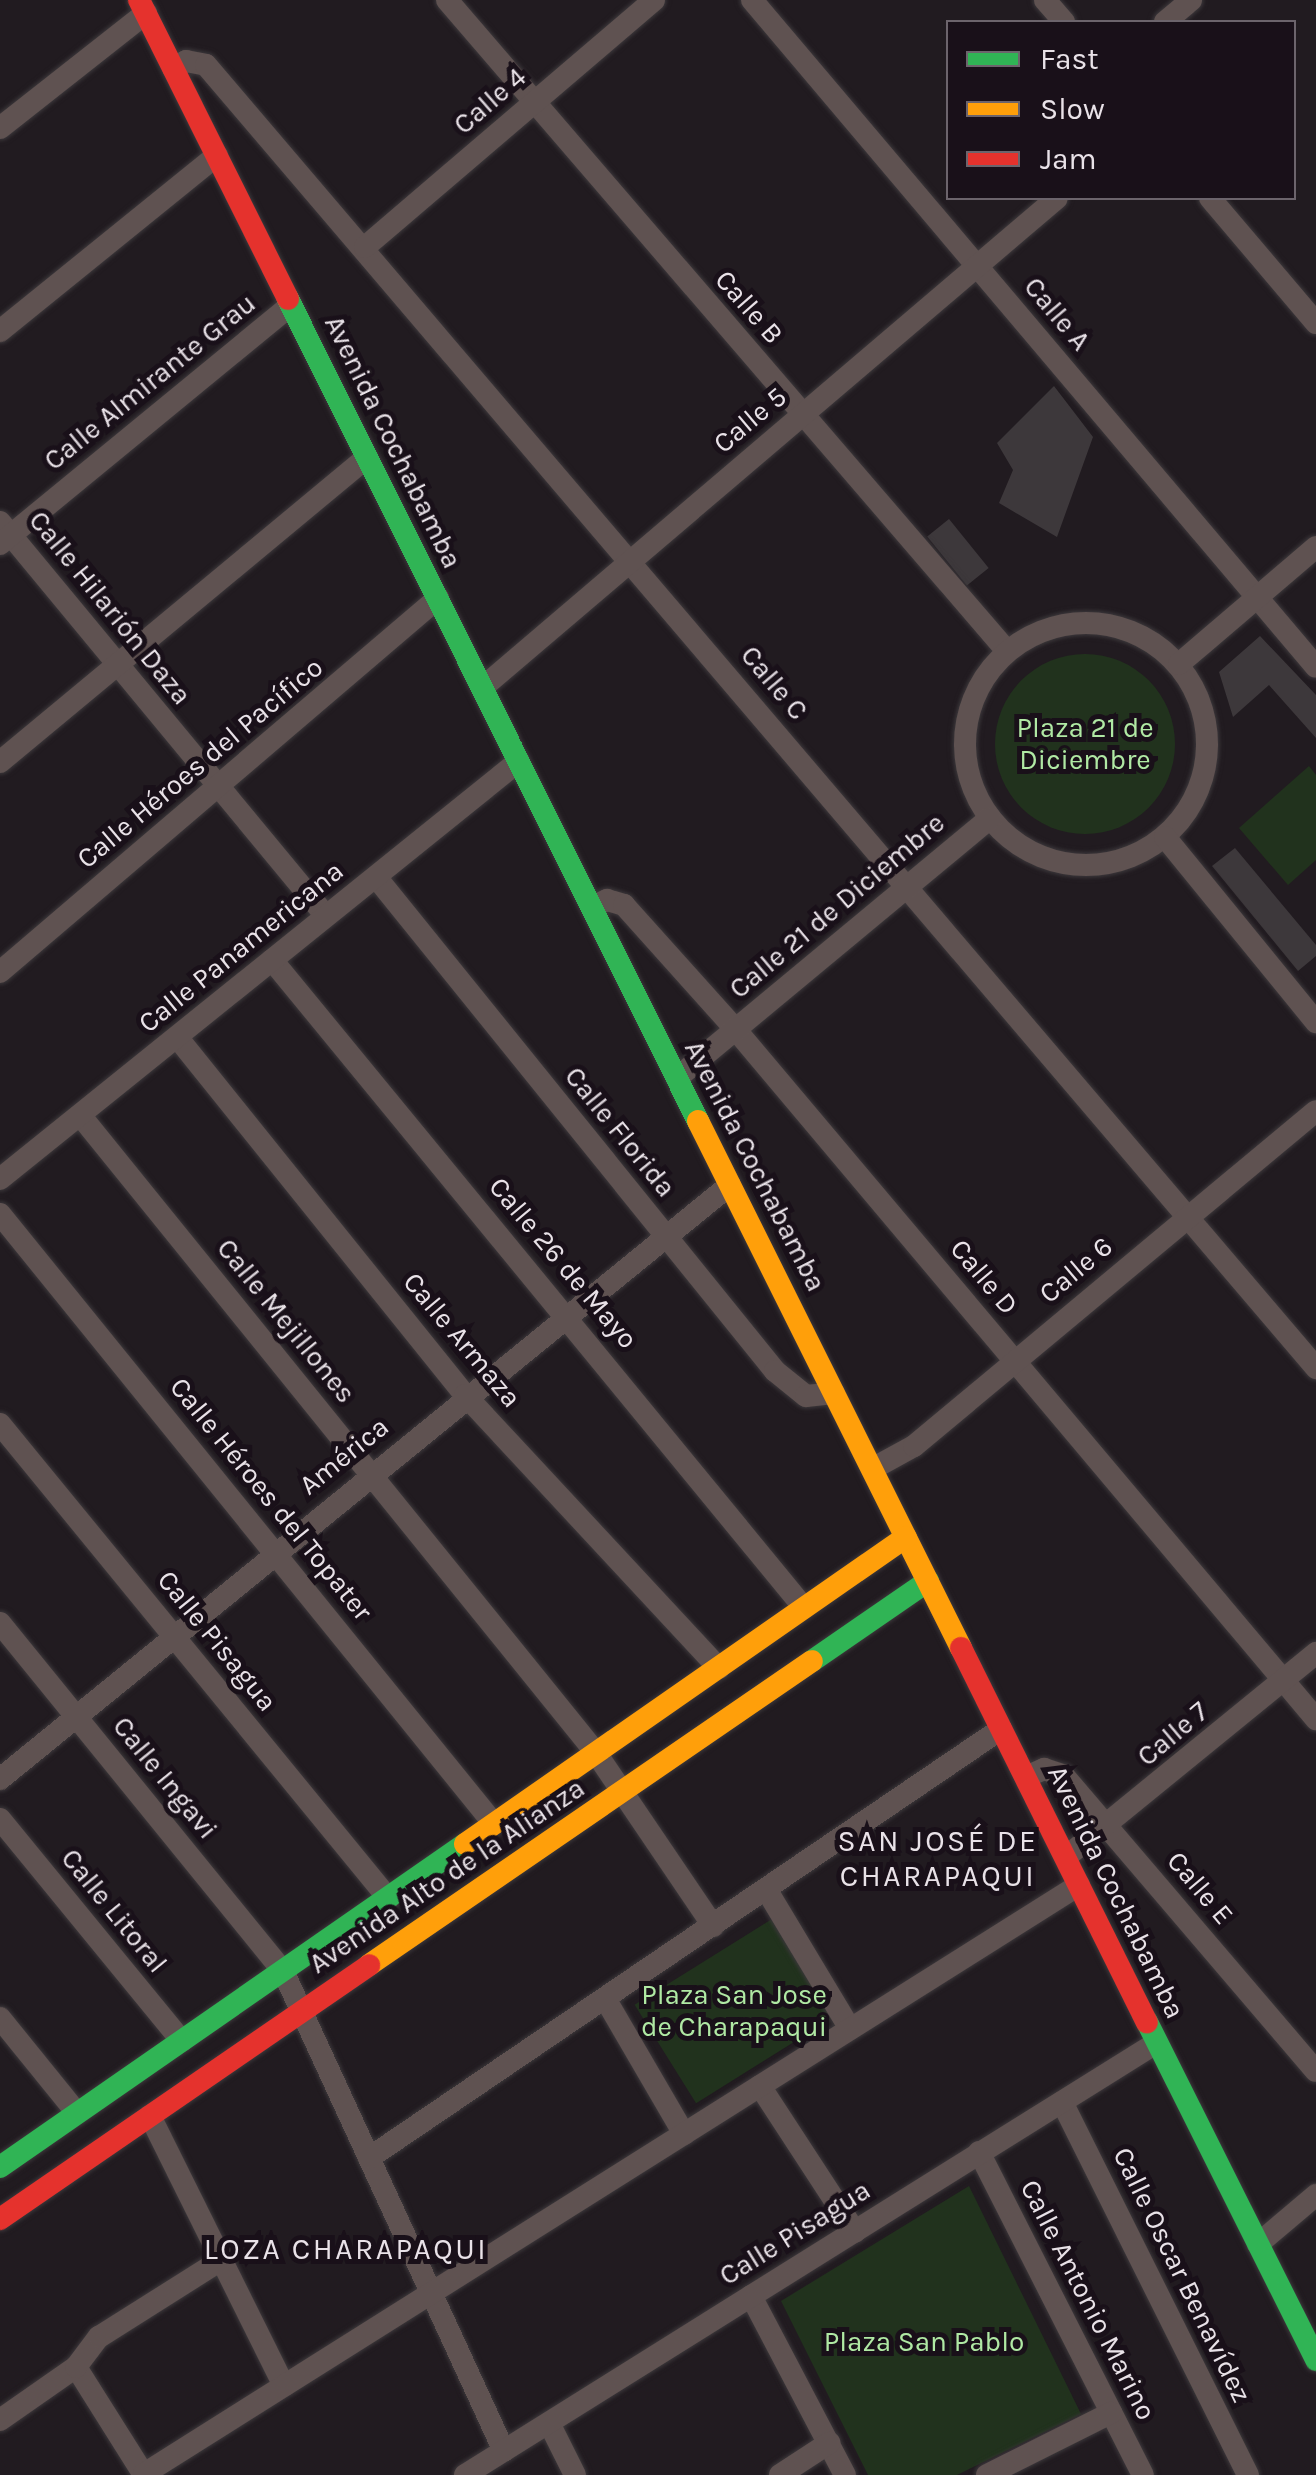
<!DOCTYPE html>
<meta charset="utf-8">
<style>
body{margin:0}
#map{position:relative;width:1316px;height:2475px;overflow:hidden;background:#211b20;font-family:Karla,sans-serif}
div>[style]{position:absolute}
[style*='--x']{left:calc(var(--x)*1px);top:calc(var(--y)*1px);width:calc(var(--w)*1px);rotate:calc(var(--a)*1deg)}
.green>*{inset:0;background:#21321d;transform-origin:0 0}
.round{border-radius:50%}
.building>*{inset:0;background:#3d383b;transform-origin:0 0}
.roads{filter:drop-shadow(0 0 2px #3c383b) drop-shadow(0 0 2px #3c383b)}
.street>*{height:22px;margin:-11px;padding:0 11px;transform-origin:11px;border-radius:11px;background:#5f5251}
.street>.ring{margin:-11px;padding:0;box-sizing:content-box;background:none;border:22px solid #5f5251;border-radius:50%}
.fast>*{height:22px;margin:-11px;padding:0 11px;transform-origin:11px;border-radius:11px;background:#30b455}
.slow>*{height:22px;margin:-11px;padding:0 11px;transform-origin:11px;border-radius:11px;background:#ff9f0a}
.jam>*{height:22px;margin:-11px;padding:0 11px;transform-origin:11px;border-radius:11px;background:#e5322d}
span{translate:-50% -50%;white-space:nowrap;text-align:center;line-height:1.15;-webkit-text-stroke:10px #191019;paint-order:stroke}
.street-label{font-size:28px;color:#e9e2e8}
.park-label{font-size:28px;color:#b0e9a4}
.neighbourhood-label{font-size:30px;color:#e9e2e8;letter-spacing:2.5px}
.legend{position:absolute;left:946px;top:20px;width:350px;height:180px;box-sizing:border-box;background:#191019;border:2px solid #6c646c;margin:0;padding:12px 18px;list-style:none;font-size:30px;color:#e9e2e8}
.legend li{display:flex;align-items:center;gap:20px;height:50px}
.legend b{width:50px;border:2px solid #6c646c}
</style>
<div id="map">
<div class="green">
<div class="round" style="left:995px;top:654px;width:180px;height:180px"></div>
<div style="clip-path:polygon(1309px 766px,1316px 775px,1316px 860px,1288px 885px,1239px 828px)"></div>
<div style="left:772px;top:1919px;width:116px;height:162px;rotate:58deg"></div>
<div style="clip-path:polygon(969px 2186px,1081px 2414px,957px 2475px,868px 2475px,781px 2301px)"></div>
</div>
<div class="building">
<div style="clip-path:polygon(1054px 386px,1093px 437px,1057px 537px,999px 503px,1013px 470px,997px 443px)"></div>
<div style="left:949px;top:519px;width:63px;height:28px;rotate:51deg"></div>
<div style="clip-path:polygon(1260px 636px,1316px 695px,1316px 738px,1269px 685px,1233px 717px,1219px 672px)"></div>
<div style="clip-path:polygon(1235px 848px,1316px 945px,1316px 956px,1298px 971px,1212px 866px)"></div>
</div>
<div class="roads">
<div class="street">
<div style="--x:447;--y:0;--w:859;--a:49.3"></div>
<div style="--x:752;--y:0;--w:873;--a:49.78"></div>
<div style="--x:1045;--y:0;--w:29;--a:49"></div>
<div style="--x:1165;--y:22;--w:34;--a:-40"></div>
<div style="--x:173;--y:68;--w:15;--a:-28"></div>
<div style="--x:186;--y:61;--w:20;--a:11"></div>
<div style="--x:206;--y:65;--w:1712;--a:49.57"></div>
<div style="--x:0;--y:128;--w:186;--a:-38.2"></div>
<div style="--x:1210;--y:198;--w:164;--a:49.7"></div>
<div style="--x:365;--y:247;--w:380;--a:-40.5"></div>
<div style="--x:0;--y:331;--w:279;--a:-39"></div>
<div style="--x:0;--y:522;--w:511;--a:50.4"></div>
<div style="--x:0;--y:544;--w:377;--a:-39.4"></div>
<div class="ring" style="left:965px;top:623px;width:220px;height:220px"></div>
<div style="--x:1179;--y:664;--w:180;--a:-40.5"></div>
<div style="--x:482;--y:688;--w:755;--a:-40.44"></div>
<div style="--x:0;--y:762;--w:477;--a:-39.7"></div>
<div style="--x:1165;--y:837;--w:239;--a:50.8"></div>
<div style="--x:376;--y:877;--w:635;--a:51.07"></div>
<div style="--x:775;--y:1371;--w:40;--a:39"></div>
<div style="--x:806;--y:1396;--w:28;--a:-6"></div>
<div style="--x:592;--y:907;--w:17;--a:-25"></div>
<div style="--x:607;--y:900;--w:18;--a:16"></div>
<div style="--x:624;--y:905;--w:168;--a:48.1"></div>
<div style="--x:736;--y:1030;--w:901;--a:49.91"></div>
<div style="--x:272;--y:960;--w:838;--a:50.61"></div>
<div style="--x:0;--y:972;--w:576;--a:-40.49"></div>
<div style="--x:177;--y:1037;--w:459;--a:51.2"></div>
<div style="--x:465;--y:1395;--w:373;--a:47.1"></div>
<div style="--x:677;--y:1078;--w:407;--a:-39.7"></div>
<div style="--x:80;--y:1115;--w:821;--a:51.03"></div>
<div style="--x:596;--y:1753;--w:209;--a:55.9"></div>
<div style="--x:0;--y:1179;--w:666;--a:-38.85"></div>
<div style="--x:0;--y:1214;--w:785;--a:51"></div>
<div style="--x:0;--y:1424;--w:613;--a:50.7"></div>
<div style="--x:872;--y:1469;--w:48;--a:-28.7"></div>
<div style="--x:914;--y:1446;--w:523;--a:-39.81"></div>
<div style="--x:0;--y:1623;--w:449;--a:50.9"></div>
<div style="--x:283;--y:1971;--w:528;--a:65.28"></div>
<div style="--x:1026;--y:1777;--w:20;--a:-24"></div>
<div style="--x:1044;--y:1769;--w:20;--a:18"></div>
<div style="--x:1063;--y:1775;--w:389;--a:49.5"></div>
<div style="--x:0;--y:1779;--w:941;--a:-39.14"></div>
<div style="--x:0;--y:1819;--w:287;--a:50.7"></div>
<div style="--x:1066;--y:1857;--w:323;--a:-39.2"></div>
<div style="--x:766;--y:1889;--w:163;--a:59"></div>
<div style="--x:606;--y:2000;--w:155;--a:59.8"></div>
<div style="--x:0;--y:2018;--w:122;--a:51"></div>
<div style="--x:760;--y:2086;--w:174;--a:56.9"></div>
<div style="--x:1062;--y:2102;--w:417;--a:63.5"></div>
<div style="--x:150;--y:2116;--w:301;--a:63.6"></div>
<div style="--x:979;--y:2152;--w:362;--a:63.1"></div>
<div style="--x:369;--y:2158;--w:764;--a:-34.17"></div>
<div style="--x:1258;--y:2244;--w:76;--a:-40.2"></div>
<div style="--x:751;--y:2296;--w:202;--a:62.3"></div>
<div style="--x:76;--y:2367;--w:128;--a:57.8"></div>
<div style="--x:0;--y:2420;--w:93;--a:-34.9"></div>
<div style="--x:76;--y:2367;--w:38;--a:-53"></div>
<div style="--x:99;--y:2337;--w:144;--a:-32.3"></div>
<div style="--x:549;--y:2423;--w:58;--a:63.4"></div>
<div style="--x:144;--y:2474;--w:1105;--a:-32.21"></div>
<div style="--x:465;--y:2475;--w:815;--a:-32.01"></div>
<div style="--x:780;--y:2475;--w:59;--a:-33.1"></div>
<div style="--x:987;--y:2475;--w:139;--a:-26.6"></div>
</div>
<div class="fast">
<div style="--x:288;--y:299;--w:919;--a:63.49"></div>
<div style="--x:812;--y:1661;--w:141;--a:-34.6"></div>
<div style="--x:1147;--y:2022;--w:378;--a:63.4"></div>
<div style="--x:0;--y:2167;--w:566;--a:-34.78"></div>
</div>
<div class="slow">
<div style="--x:698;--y:1121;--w:589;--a:63.48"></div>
<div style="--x:465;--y:1844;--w:537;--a:-34.84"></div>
<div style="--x:369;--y:1965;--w:537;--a:-34.46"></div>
</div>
<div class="jam">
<div style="--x:139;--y:0;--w:334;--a:63.5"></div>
<div style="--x:961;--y:1648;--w:418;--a:63.6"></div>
<div style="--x:0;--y:2219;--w:448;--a:-34.5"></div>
</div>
</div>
<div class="street-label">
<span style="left:490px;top:101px;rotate:-41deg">Calle 4</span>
<span style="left:749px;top:307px;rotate:49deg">Calle B</span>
<span style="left:1057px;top:314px;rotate:50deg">Calle A</span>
<span style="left:150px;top:382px;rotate:-39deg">Calle Almirante Grau</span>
<span style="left:750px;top:420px;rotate:-40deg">Calle 5</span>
<span style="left:393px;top:442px;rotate:64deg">Avenida Cochabamba</span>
<span style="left:110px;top:608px;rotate:51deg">Calle Hilarión Daza</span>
<span style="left:774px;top:683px;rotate:50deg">Calle C</span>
<span style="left:200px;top:763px;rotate:-40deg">Calle Héroes del Pacífico</span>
<span style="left:837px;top:906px;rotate:-40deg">Calle 21 de Diciembre</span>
<span style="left:241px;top:947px;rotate:-39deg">Calle Panamericana</span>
<span style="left:620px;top:1132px;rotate:51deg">Calle Florida</span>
<span style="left:755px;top:1166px;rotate:63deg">Avenida Cochabamba</span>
<span style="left:563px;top:1263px;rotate:50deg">Calle 26 de Mayo</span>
<span style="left:1076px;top:1270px;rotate:-40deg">Calle 6</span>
<span style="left:984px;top:1277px;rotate:50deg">Calle D</span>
<span style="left:286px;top:1321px;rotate:51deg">Calle Mejillones</span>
<span style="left:462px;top:1340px;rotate:50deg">Calle Armaza</span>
<span style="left:344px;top:1456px;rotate:-39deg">América</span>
<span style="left:271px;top:1499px;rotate:51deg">Calle Héroes del Topater</span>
<span style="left:217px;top:1641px;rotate:51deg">Calle Pisagua</span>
<span style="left:1173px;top:1734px;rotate:-40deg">Calle 7</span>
<span style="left:165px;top:1778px;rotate:51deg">Calle Ingavi</span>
<span style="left:447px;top:1876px;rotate:-34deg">Avenida Alto de la Alianza</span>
<span style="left:1200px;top:1888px;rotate:50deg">Calle E</span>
<span style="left:1116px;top:1892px;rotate:64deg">Avenida Cochabamba</span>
<span style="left:114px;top:1911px;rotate:51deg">Calle Litoral</span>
<span style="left:795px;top:2233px;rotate:-32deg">Calle Pisagua</span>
<span style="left:1182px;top:2275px;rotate:64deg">Calle Oscar Benavídez</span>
<span style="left:1088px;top:2300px;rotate:63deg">Calle Antonio Marino</span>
</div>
<div class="park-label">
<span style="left:1085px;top:744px">Plaza 21 de<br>Diciembre</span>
<span style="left:734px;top:2011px">Plaza San Jose<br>de Charapaqui</span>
<span style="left:924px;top:2342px">Plaza San Pablo</span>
</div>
<div class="neighbourhood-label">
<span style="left:938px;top:1858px">SAN JOSÉ DE<br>CHARAPAQUI</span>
<span style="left:346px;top:2249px">LOZA CHARAPAQUI</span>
</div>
<ul class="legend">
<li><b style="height:12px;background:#30b455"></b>Fast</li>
<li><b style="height:12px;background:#ff9f0a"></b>Slow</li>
<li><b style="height:12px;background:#e5322d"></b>Jam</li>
</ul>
</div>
